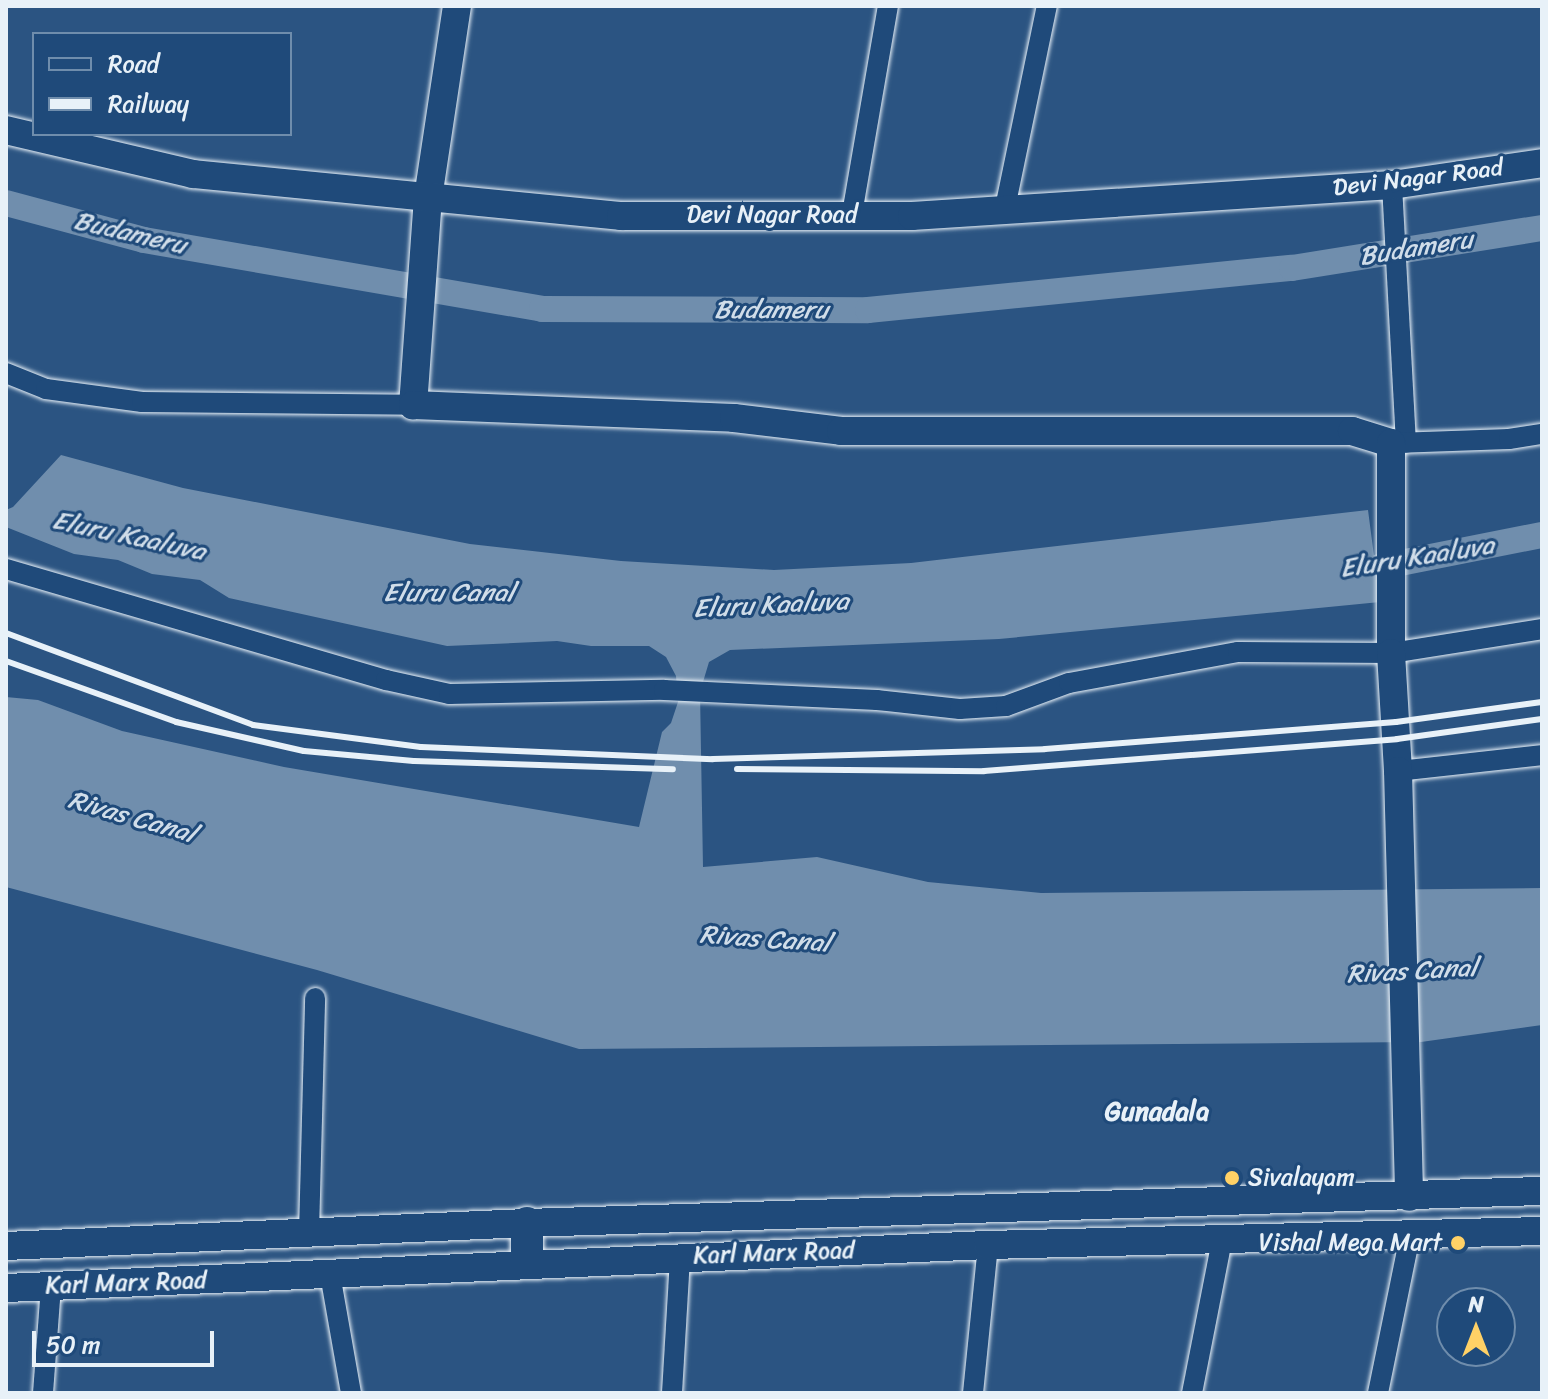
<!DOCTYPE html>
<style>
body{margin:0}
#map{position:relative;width:1548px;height:1399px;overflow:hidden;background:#2b5482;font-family:Sriracha,sans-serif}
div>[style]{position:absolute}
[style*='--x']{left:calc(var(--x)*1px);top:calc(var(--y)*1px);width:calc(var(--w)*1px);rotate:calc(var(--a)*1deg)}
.water>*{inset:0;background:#708ead}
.canal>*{height:26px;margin:-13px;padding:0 13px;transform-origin:13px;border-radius:13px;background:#708ead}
.roads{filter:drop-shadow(0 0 2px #e8f1f8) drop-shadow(0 0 2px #e8f1f8)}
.street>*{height:20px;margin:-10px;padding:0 10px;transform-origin:10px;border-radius:10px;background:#1f4a7a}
.secondary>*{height:28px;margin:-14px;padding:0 14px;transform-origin:14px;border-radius:14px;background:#1f4a7a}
.primary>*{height:32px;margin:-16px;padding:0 16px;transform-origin:16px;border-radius:16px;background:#1f4a7a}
.rail>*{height:6px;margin:-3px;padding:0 3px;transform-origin:3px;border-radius:3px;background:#e8f1f8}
.dots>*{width:22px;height:22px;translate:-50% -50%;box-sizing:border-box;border:4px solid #1f4a7a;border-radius:50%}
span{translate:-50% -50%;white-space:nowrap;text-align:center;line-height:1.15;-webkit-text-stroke:6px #1f4a7a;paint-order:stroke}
.street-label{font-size:24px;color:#e8f1f8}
.poi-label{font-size:24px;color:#e8f1f8}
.left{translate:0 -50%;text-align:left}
.right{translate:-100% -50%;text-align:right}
.water-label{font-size:26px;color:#d0dde9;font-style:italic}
.neighbourhood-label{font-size:26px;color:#e8f1f8;font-weight:700}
.frame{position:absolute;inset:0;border:8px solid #e8f1f8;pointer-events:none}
.legend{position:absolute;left:32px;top:32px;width:260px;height:104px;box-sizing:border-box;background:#1f4a7a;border:2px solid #6f8dac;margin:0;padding:10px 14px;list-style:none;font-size:24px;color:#e8f1f8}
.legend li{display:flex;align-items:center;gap:16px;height:40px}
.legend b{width:40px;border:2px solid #6f8dac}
.north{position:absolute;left:1436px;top:1287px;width:80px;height:80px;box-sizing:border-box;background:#1f4a7a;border:2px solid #6f8dac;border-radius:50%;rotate:0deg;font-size:22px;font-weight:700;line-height:32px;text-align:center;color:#e8f1f8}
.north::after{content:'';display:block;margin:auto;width:28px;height:36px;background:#ffd166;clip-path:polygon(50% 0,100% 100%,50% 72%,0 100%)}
.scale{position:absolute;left:32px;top:1331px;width:182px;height:36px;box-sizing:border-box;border:4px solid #e8f1f8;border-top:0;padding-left:10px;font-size:24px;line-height:28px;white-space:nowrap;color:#e8f1f8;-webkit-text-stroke:6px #1f4a7a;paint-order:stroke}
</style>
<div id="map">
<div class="water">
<div style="clip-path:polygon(61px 455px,183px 488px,470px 544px,621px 561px,774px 570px,911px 563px,1368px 510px,1380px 602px,999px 639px,730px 650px,709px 662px,700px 692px,703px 867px,817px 857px,928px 882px,1041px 893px,1542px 888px,1542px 1025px,1421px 1042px,579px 1049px,317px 970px,6px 887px,6px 697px,38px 700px,122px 731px,284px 767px,639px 827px,662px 732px,671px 723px,678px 702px,676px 676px,666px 657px,649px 646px,591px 646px,557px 641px,447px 646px,229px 598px,200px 580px,152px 574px,118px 560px,74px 554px,6px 527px,6px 510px,13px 507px)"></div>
</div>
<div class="canal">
<div style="--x:6;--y:203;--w:143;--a:15"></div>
<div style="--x:144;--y:240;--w:404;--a:9.8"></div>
<div style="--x:542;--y:309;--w:326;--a:0.2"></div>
<div style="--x:868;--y:310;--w:426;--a:-5.7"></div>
<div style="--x:1292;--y:268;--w:253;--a:-9.1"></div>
<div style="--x:1370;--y:569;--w:175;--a:-11.2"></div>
</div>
<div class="roads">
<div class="street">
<div style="--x:1392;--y:185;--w:258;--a:86.9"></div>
<div style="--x:1005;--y:208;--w:206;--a:-78.3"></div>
<div style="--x:852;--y:214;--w:211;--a:-80.2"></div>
<div style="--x:6;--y:373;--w:43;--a:21.8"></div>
<div style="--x:46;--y:389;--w:97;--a:7.7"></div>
<div style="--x:142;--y:402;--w:271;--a:0.6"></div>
<div style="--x:1395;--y:443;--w:114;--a:-2"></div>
<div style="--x:1509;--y:439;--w:33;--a:-9"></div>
<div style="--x:6;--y:569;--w:396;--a:16.3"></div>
<div style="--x:386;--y:680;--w:65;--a:12.5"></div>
<div style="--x:449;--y:694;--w:215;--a:-1.1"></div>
<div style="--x:664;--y:690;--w:213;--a:2.7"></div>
<div style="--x:877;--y:700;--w:83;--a:6.2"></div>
<div style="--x:960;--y:709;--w:46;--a:-3.7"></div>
<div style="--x:1006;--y:706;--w:67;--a:-20.1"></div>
<div style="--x:1069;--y:683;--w:172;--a:-10.4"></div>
<div style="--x:1238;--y:652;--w:153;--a:0.4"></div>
<div style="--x:1391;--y:653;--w:153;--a:-9"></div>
<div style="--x:1398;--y:771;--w:145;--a:-6.3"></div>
<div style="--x:309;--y:1233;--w:235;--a:-88.5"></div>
<div style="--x:330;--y:1274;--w:121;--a:80"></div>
<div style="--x:43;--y:1393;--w:106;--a:-85.7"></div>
<div style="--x:672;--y:1393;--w:136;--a:-86.6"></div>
<div style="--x:973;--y:1393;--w:149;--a:-84.2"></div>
<div style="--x:1192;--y:1393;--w:156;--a:-78.9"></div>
<div style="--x:1378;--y:1393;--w:160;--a:-78.5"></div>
</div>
<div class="secondary">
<div style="--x:457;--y:6;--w:193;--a:98.6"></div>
<div style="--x:428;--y:197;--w:209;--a:94.1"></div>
<div style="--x:413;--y:405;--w:321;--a:2.3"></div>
<div style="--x:734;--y:418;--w:108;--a:6.9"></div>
<div style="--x:841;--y:431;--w:511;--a:0"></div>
<div style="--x:1352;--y:431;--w:41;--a:17.1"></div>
<div style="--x:1391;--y:443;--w:210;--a:90"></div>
<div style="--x:1391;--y:653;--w:118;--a:86.6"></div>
<div style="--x:1398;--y:771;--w:426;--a:88.5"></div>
<div style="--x:6;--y:130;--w:192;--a:13.2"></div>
<div style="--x:193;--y:174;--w:430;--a:5.6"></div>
<div style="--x:621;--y:216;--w:291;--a:0"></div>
<div style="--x:912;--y:216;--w:481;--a:-3.7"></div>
<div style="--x:1392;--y:185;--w:152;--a:-8.3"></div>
<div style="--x:6;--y:1246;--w:522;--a:-2.53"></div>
<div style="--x:527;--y:1223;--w:1016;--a:-1.81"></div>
<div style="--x:6;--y:1288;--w:983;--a:-2.51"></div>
<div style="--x:988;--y:1245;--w:554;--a:-1.45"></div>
</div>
<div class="primary">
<div style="--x:527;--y:1223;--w:40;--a:90"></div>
</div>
</div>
<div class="rail">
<div style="--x:6;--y:633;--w:264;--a:20.4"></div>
<div style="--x:253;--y:725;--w:169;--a:7.5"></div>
<div style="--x:421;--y:747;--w:292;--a:2.4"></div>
<div style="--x:713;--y:759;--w:332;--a:-1.7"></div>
<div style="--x:1045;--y:749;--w:352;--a:-4.4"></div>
<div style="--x:1396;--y:722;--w:147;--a:-7.8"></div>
<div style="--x:6;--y:661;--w:181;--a:19.7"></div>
<div style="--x:176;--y:722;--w:131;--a:12.8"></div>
<div style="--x:304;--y:751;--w:110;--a:5.2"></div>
<div style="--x:414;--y:761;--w:259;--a:1.8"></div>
<div style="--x:737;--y:769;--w:247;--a:0.5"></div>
<div style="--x:984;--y:771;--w:414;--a:-4.4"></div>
<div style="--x:1397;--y:739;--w:146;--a:-7.9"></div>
</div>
<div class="dots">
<div style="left:1232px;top:1178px;background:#ffd166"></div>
<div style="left:1458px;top:1243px;background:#ffd166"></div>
</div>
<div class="street-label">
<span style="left:1418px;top:178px;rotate:-7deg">Devi Nagar Road</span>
<span style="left:772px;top:215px">Devi Nagar Road</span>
<span style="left:774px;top:1253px;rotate:-2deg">Karl Marx Road</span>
<span style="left:126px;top:1283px;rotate:-2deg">Karl Marx Road</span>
</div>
<div class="poi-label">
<span class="left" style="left:1248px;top:1178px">Sivalayam</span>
<span class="right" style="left:1442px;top:1243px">Vishal Mega Mart</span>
</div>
<div class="water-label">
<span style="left:130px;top:233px;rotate:13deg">Budameru</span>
<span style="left:1416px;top:248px;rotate:-9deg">Budameru</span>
<span style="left:771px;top:310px">Budameru</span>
<span style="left:129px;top:536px;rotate:12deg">Eluru Kaaluva</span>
<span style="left:1417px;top:557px;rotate:-9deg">Eluru Kaaluva</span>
<span style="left:449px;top:593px">Eluru Canal</span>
<span style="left:771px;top:605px;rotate:-3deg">Eluru Kaaluva</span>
<span style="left:132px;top:817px;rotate:16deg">Rivas Canal</span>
<span style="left:765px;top:939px;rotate:4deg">Rivas Canal</span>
<span style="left:1412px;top:971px;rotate:-3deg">Rivas Canal</span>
</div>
<div class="neighbourhood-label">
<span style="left:1157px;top:1112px">Gunadala</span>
</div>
<div class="frame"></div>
<ul class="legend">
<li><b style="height:10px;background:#1f4a7a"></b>Road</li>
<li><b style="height:10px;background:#e8f1f8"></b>Railway</li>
</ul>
<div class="north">N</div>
<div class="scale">50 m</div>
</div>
